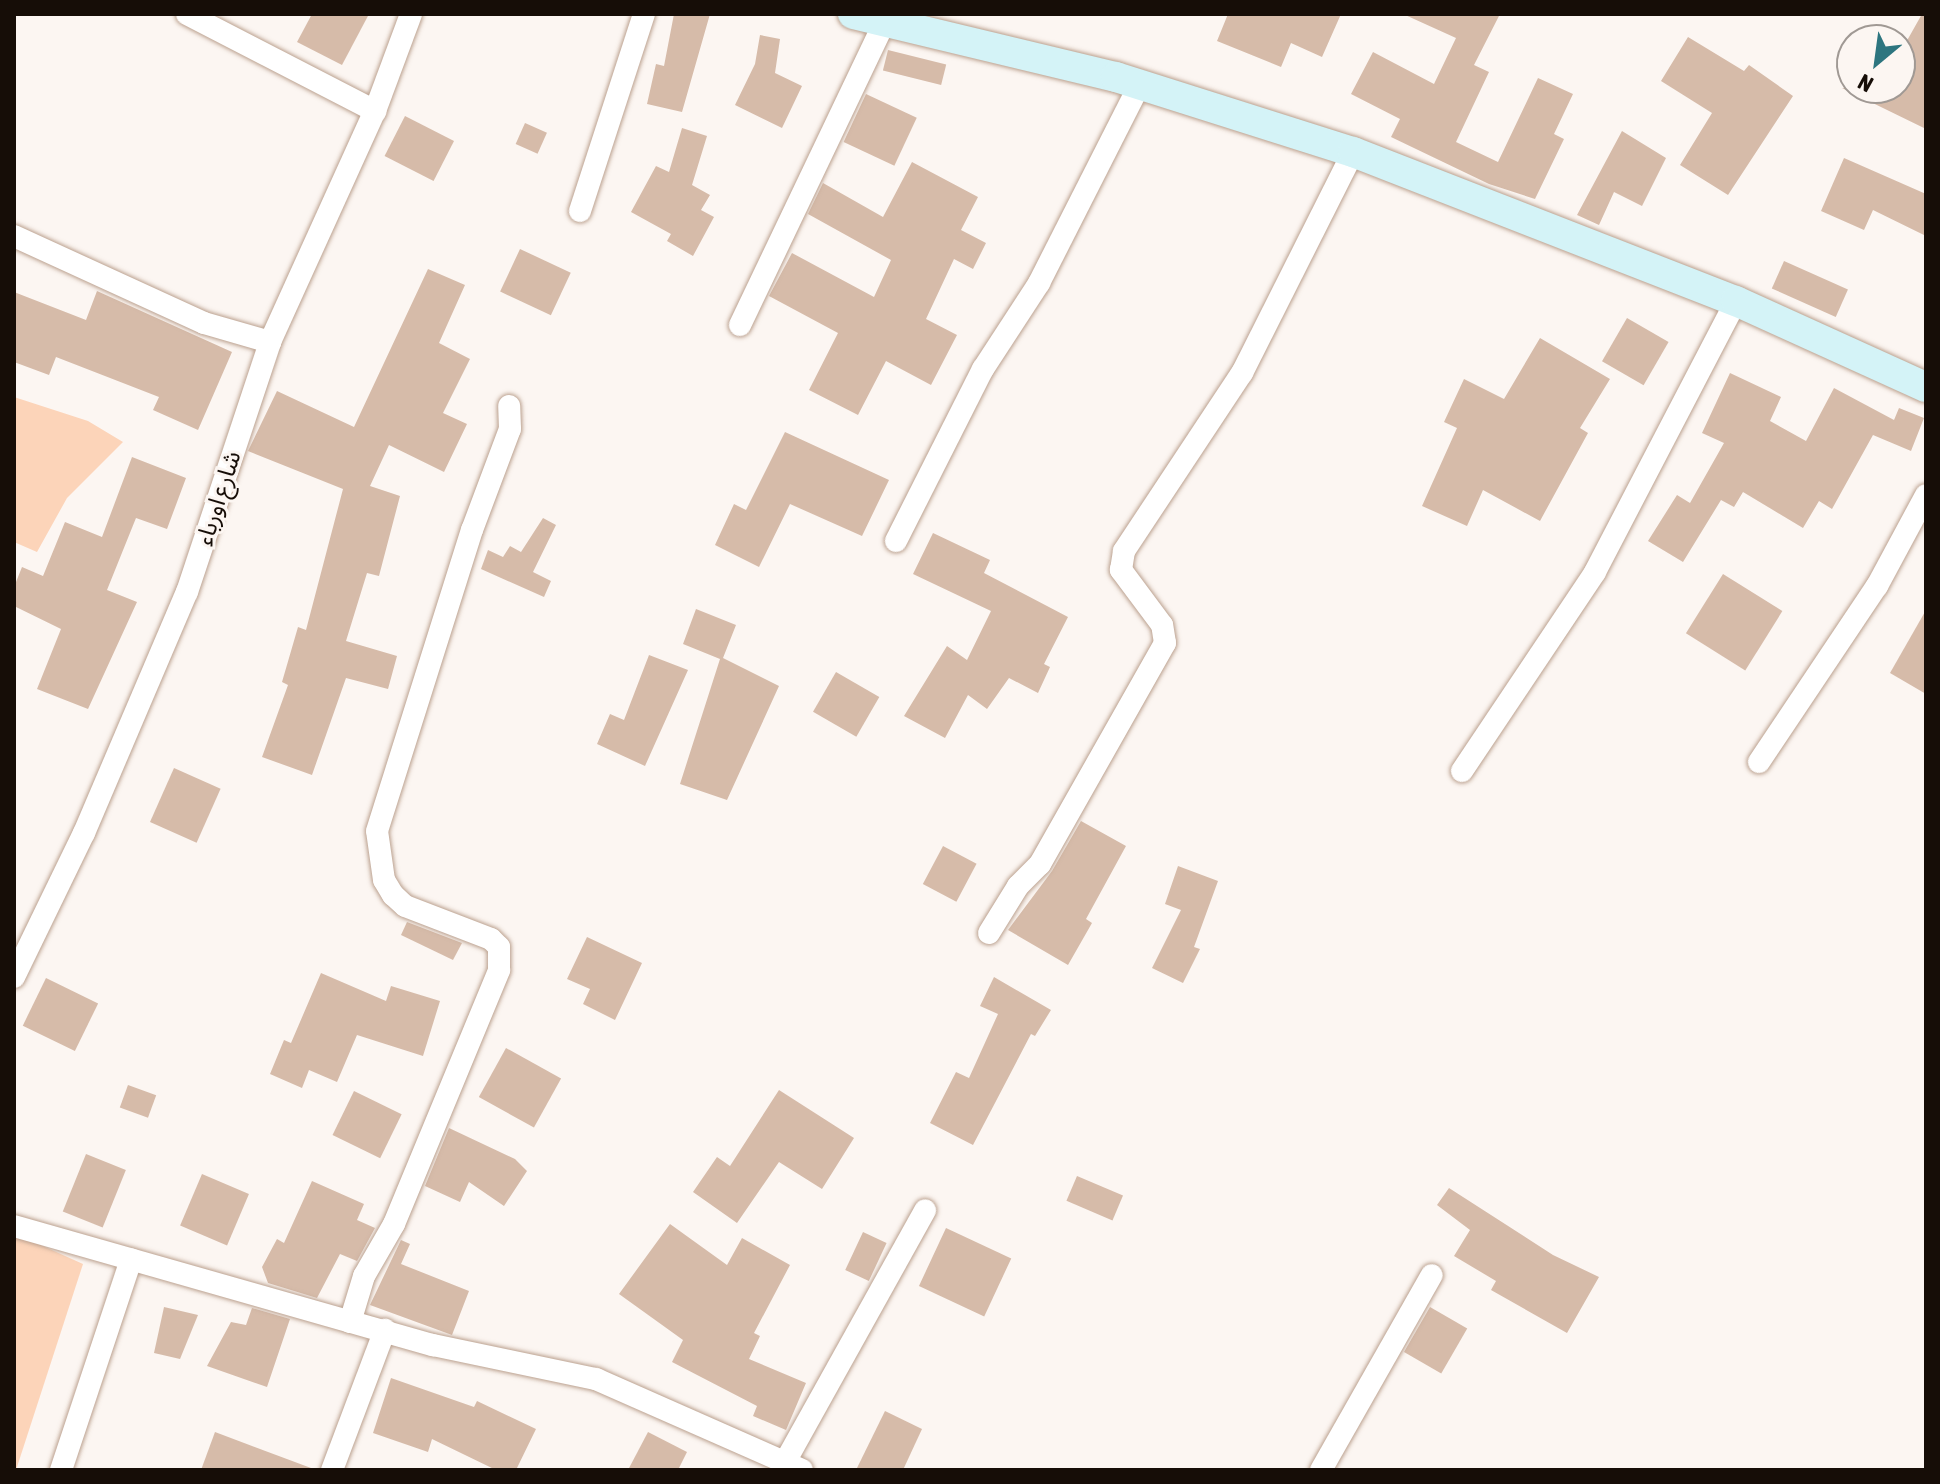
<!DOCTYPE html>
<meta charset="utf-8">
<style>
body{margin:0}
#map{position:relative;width:1940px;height:1484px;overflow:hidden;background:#fcf6f2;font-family:"Asap Condensed","Noto Sans Arabic",sans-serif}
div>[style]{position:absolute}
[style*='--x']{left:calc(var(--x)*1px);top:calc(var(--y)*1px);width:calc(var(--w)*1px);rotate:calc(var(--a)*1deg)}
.green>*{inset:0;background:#fcd4b9}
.building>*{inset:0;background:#d6bba9;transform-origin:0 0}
.roads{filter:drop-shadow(0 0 2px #bba18f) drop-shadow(0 0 2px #bba18f)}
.street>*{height:22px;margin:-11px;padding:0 11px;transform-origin:11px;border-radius:11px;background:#fff}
.secondary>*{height:30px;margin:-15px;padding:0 15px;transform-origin:15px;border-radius:15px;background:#d4f3f7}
span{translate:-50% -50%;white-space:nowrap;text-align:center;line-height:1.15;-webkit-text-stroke:6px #fcf6f2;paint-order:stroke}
.street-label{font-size:24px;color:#160d07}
.frame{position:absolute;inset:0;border:16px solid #160d07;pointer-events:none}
.north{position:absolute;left:1836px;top:24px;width:80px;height:80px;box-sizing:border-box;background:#fcf6f2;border:2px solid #a09994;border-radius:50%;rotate:209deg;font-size:22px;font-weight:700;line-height:32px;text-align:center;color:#160d07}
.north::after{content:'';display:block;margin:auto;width:28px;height:36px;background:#2d757f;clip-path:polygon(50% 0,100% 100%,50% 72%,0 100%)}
</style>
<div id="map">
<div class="green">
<div style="clip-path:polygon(14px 397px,88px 421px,123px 442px,67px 498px,37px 552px,14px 542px)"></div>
<div style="clip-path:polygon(14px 1233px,83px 1264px,16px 1470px,14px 1470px)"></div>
</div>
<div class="building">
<div style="clip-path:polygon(312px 14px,369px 14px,342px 65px,297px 42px)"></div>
<div style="clip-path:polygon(674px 14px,710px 14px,682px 112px,647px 104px,656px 64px,664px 66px)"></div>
<div style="clip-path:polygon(1228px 14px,1341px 14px,1322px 57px,1291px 43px,1281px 67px,1217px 41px)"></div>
<div style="clip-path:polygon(1403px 14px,1500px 14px,1474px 65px,1489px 72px,1456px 142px,1498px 162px,1538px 78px,1573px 94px,1554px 134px,1564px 139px,1535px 199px,1489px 184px,1391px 137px,1400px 119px,1351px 94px,1373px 52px,1434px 84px,1456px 38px)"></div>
<div style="clip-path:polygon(1922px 14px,1926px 14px,1926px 129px,1842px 88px,1900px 88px,1900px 53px)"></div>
<div style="clip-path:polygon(760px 35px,780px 39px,775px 73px,802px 86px,782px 128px,735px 105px,755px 64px)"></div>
<div style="clip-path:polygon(1688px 37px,1744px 71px,1749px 65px,1793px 96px,1728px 195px,1680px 165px,1712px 113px,1661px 81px)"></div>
<div style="left:888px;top:50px;width:60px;height:21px;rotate:14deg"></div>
<div style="left:866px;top:94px;width:56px;height:53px;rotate:25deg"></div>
<div style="left:405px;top:116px;width:55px;height:45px;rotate:27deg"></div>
<div style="left:525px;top:123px;width:24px;height:23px;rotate:24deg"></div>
<div style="clip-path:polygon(682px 128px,707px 136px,692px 185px,710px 195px,701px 210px,714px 217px,693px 256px,667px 241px,671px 234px,631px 212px,656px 166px,669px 172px)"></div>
<div style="clip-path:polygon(1622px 131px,1666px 158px,1642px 206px,1614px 192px,1599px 225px,1577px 215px)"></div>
<div style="clip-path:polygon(1844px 158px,1926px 194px,1926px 236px,1873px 210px,1864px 230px,1821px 211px)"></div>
<div style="clip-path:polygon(912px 162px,978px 197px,961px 230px,986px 243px,973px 269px,954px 259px,926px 319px,957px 335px,931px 385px,886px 361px,858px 415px,809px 390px,838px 333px,769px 296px,792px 253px,874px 297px,891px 260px,808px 214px,823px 183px,883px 217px)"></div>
<div style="left:520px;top:249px;width:56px;height:47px;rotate:25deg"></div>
<div style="left:1784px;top:261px;width:70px;height:30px;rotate:24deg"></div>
<div style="clip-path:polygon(428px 269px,465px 285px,439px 343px,470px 359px,443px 413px,467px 424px,444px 472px,389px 445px,370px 486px,400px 496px,379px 576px,367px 573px,346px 641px,397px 656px,388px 689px,346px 678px,312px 775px,262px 757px,288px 685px,282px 682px,298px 627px,306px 630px,343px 489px,248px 451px,277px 391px,354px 427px)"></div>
<div style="clip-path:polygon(97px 291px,232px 352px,198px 430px,153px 410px,159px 397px,56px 357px,49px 375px,14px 362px,14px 292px,86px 320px)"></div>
<div style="left:1627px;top:318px;width:48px;height:50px;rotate:30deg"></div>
<div style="clip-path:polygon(1540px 338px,1610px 379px,1580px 428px,1588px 433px,1540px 521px,1483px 490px,1467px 526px,1422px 506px,1457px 428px,1444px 422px,1464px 379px,1504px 399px)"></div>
<div style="clip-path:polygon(1730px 373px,1781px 397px,1770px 421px,1806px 441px,1834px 388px,1894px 420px,1899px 408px,1924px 418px,1911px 451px,1873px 435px,1832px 509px,1819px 501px,1803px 528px,1743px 492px,1734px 507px,1721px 500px,1683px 562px,1648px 541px,1677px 495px,1690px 503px,1724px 443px,1702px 433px)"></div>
<div style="clip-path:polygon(785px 432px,889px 480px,862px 536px,790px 504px,759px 567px,715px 545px,734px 504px,746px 510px)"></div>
<div style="clip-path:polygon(132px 457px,186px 478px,167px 529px,136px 518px,107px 590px,137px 602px,88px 709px,37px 689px,61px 629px,14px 606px,14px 587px,22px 567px,43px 576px,65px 522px,102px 537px)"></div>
<div style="clip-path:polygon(543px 518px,556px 525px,533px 572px,551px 581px,544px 597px,481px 569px,488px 550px,503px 557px,510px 546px,521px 552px)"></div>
<div style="clip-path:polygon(933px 533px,990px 560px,984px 573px,1068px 617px,1044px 664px,1050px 667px,1038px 693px,1009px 678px,987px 709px,968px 695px,945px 738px,904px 716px,947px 646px,967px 660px,991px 611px,913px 574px)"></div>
<div style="left:1723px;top:574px;width:70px;height:70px;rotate:32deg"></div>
<div style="clip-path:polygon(696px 609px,736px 625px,723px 658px,779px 686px,727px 800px,680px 784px,720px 659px,683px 644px)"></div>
<div style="clip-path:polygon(1926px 610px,1926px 694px,1890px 673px)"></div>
<div style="clip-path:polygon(649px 655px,688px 670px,645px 766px,597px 744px,610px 714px,624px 720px)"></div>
<div style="left:836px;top:672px;width:50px;height:46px;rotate:30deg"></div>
<div style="left:174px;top:768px;width:51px;height:59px;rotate:24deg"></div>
<div style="clip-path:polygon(1081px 821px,1126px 846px,1086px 919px,1092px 923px,1068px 965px,1008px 930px,1052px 871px)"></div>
<div style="left:943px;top:846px;width:38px;height:43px;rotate:28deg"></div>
<div style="clip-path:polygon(1178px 866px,1218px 881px,1194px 947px,1200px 949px,1183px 983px,1152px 968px,1181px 910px,1165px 904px)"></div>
<div style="clip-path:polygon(407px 922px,462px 943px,453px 960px,401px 935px)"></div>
<div style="clip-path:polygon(587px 937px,642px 963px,615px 1020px,583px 1004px,590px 989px,567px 979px)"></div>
<div style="clip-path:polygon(321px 973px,386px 1001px,391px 986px,440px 1001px,423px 1056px,357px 1035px,337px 1082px,309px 1070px,302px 1088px,270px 1074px,284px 1040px,291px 1043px)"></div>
<div style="clip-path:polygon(994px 977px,1051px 1010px,1035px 1036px,1031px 1034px,973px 1145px,930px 1123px,956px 1072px,969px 1078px,998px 1014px,980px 1006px)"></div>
<div style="left:46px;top:978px;width:58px;height:53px;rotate:26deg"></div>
<div style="left:506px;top:1048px;width:63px;height:56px;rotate:29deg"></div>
<div style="left:128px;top:1085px;width:30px;height:24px;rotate:20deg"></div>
<div style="clip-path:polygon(779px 1090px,854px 1138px,822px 1189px,779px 1162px,737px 1223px,693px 1192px,717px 1157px,730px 1166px)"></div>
<div style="left:354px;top:1091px;width:53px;height:49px;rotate:26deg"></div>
<div style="clip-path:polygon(449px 1128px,515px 1159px,527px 1171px,504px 1206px,469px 1182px,460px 1202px,425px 1186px)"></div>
<div style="left:86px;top:1154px;width:43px;height:62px;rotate:22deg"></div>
<div style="left:202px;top:1174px;width:51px;height:56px;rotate:23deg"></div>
<div style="left:1077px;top:1176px;width:50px;height:27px;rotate:23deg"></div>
<div style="clip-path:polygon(312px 1181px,364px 1204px,357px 1220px,375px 1228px,357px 1261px,340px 1254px,317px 1298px,268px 1283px,262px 1267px,277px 1239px,284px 1243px)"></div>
<div style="clip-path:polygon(1449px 1188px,1553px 1255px,1599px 1277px,1567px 1333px,1491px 1290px,1496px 1281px,1454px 1256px,1470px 1230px,1437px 1205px)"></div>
<div style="clip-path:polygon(670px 1224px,727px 1265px,742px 1238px,790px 1265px,754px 1333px,760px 1336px,749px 1359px,806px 1383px,786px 1430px,753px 1416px,757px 1406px,672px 1362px,683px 1340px,619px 1294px)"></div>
<div style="left:946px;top:1228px;width:72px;height:64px;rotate:25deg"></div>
<div style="left:863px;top:1232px;width:26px;height:42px;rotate:25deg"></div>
<div style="clip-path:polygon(401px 1240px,410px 1244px,401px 1264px,469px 1291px,452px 1335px,370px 1305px)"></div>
<div style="clip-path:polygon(164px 1307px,198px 1315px,180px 1359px,154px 1353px)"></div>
<div style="left:1430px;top:1307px;width:43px;height:52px;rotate:30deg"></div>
<div style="clip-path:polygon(252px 1308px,290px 1319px,267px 1387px,207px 1366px,231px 1322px,246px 1325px)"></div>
<div style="clip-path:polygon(391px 1378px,474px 1407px,477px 1401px,536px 1429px,516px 1470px,496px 1470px,432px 1439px,428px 1452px,373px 1433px)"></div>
<div style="clip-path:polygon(885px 1411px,922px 1429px,903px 1470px,856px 1470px)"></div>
<div style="clip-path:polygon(215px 1432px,311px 1468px,311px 1470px,201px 1470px)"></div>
<div style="clip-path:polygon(648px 1432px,687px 1452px,678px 1470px,628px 1470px)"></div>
</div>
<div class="roads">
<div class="street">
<div style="--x:187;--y:14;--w:212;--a:27.3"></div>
<div style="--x:580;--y:211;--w:207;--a:-72"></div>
<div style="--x:14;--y:236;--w:209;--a:24.6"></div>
<div style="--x:204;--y:323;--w:69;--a:16.1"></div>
<div style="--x:740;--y:325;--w:337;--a:-64.5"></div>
<div style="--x:896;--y:541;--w:193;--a:-63.2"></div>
<div style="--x:983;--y:369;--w:103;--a:-56.9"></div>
<div style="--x:1039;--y:283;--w:223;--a:-63.1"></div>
<div style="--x:1759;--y:762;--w:212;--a:-56.2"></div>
<div style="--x:1877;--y:586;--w:103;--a:-61.7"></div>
<div style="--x:1462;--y:771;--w:239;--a:-56.2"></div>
<div style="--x:1595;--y:572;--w:305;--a:-62.5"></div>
<div style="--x:989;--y:933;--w:55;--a:-58.3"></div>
<div style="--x:1018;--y:886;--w:31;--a:-45"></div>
<div style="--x:1040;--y:864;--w:254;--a:-60.5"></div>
<div style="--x:1165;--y:643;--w:18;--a:-99"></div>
<div style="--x:1162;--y:625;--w:69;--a:-126.7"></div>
<div style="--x:1121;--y:570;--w:19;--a:-81"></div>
<div style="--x:1124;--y:551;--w:214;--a:-56.5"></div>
<div style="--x:1242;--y:373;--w:247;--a:-63.3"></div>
<div style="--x:14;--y:977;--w:160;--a:-64.1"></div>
<div style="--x:84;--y:833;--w:262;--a:-66.9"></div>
<div style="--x:187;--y:592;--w:263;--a:-71.6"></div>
<div style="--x:270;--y:342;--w:254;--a:-65.6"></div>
<div style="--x:375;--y:111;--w:103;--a:-69.6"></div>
<div style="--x:14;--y:1226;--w:436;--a:15.9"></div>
<div style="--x:433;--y:1345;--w:167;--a:11.8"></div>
<div style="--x:596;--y:1379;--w:225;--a:23.8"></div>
<div style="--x:350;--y:1322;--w:48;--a:-73.1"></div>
<div style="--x:364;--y:1276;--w:60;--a:-60"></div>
<div style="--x:394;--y:1224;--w:275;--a:-67.5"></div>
<div style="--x:499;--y:970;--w:23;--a:-90"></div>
<div style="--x:499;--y:947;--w:11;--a:-135"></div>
<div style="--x:491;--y:939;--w:92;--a:-159"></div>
<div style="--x:405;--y:906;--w:16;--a:-137"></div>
<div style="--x:393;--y:895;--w:17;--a:-121"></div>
<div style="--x:384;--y:880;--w:49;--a:-98.1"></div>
<div style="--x:377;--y:831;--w:316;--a:-72.5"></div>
<div style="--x:472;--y:530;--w:108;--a:-69.4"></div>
<div style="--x:510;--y:429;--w:23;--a:-92"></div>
<div style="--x:785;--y:1462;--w:288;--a:-60.9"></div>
<div style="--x:61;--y:1470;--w:222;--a:-71.6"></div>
<div style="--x:332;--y:1470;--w:150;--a:-69.3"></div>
<div style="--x:1321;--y:1470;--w:224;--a:-60.4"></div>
</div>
<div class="secondary">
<div style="--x:853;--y:14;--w:270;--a:13.5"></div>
<div style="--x:1116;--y:77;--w:249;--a:17.6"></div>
<div style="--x:1353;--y:152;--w:411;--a:21.3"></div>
<div style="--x:1736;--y:301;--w:209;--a:24.4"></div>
</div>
</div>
<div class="street-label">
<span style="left:218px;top:498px;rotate:-72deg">شارع اورباء</span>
</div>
<div class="frame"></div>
<div class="north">N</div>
</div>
